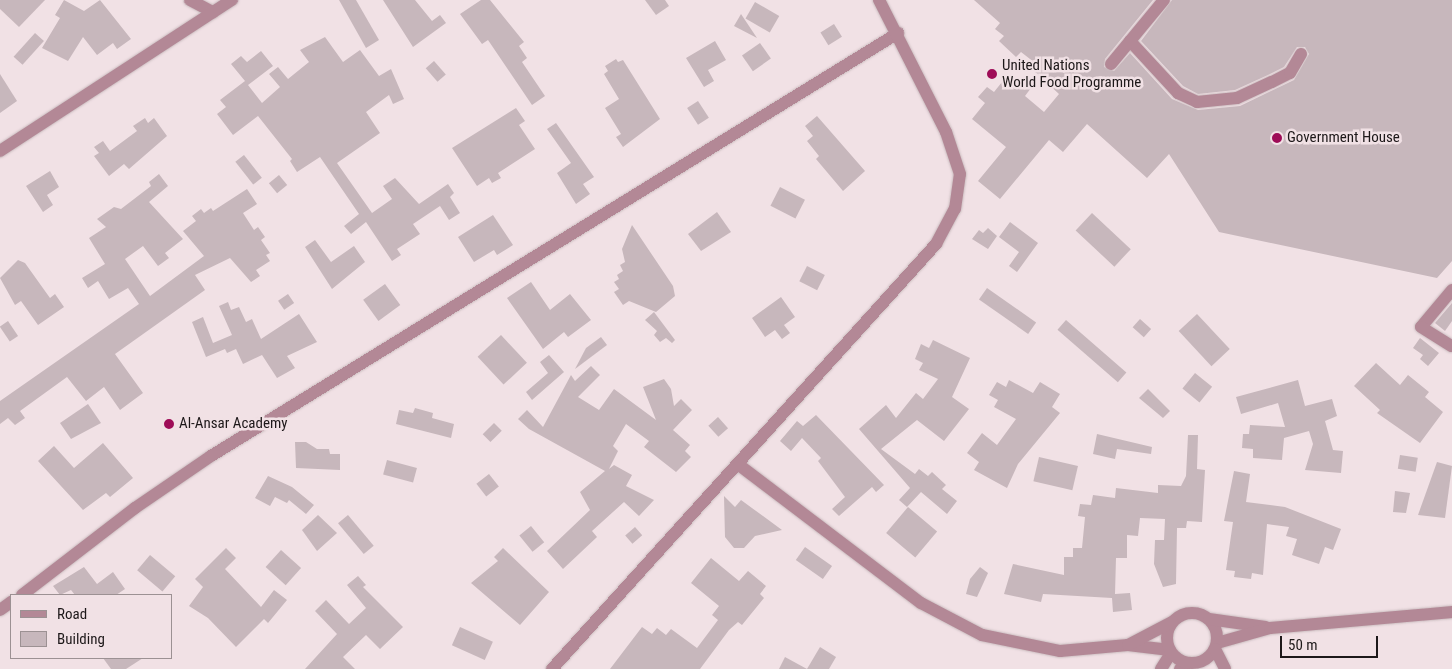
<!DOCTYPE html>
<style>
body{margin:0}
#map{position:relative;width:1452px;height:669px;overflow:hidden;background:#f1e1e5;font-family:"Roboto Condensed",sans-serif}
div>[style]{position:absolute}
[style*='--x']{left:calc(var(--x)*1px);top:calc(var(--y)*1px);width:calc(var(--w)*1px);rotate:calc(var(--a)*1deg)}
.building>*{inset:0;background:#c7b7bc;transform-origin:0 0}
.roads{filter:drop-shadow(0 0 1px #cbbdc0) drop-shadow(0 0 1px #cbbdc0)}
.minor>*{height:12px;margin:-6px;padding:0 6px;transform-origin:6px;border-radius:6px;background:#b38896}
.tertiary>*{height:12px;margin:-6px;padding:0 6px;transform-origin:6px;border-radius:6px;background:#b38896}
.tertiary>.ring{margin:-6px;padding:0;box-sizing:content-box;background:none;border:12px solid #b38896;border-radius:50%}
.dots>*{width:14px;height:14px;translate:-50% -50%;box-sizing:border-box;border:2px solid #f1e1e5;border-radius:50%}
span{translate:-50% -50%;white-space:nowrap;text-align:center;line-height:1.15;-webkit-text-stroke:5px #f1e1e5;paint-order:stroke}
.poi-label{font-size:15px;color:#1d1819}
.left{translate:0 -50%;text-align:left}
.legend{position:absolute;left:10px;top:594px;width:162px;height:65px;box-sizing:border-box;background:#f1e1e5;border:1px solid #9c9193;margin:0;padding:6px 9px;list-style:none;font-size:15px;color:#1d1819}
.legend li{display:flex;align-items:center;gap:10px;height:25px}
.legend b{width:25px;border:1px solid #9c9193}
.scale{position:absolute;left:1280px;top:636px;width:98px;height:22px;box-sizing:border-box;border:2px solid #1d1819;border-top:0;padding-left:6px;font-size:15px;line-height:18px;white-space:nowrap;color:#1d1819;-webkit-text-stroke:4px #f1e1e5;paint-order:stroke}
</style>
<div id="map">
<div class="building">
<div style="clip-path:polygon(0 0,45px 0,19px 27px,0 9px)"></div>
<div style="clip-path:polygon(64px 0,84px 11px,100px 0,131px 39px,117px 49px,113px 43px,97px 55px,83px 37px,68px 61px,42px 48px,60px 18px,55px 15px)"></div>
<div style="clip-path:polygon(339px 0,356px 0,379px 40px,366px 48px)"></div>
<div style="clip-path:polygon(383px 0,415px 0,432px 21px,440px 15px,446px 23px,413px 47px)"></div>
<div style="clip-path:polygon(481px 0,490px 0,524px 42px,519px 46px,527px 58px,522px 62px,545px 96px,532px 105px,488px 40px,482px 44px,460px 14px)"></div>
<div style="clip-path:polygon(645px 0,665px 0,669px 6px,656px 15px)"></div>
<div style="clip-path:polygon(974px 0,1153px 0,1105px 59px,1104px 67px,1114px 71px,1130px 53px,1172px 99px,1198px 110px,1240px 106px,1294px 80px,1309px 54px,1305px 47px,1297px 47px,1284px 67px,1268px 75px,1235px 90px,1198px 94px,1183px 86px,1141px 41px,1172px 0,1452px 0,1452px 261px,1437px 278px,1219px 232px,1169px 154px,1147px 178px,1087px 124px,1063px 152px,1049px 140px,1000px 199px,978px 181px,1006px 147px,972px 119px,985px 103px,978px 97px,987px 87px,994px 92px,1006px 77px,1015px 85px,1019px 79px,1031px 88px,1025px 96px,1044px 112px,1059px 94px,1034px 71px,1039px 66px,1021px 52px,1016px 57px,999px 41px,1004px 36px,995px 29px,1000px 23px)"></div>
<div style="left:755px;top:2px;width:28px;height:19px;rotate:30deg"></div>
<div style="clip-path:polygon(741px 14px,757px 38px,734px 26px)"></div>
<div style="left:834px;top:24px;width:15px;height:16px;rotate:58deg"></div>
<div style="left:35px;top:33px;width:12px;height:32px;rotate:42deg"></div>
<div style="clip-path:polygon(325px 37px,343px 62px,360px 50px,379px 76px,391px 69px,404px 99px,393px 104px,389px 95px,366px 112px,380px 133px,337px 163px,372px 213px,392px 199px,383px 186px,395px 178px,419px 204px,448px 184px,454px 193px,450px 197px,460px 213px,449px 220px,440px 206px,413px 224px,420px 234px,397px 249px,401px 255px,392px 261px,366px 222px,351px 234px,344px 226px,359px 214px,320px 157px,297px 172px,290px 161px,292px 159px,258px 116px,233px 135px,217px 114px,226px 107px,220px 100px,245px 81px,231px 64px,241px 56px,247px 62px,261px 51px,273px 66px,248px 85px,262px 103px,280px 87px,269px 74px,278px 67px,288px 79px,309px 62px,300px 50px)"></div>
<div style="clip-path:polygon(715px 41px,726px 60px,708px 70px,714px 81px,704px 87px,686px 58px)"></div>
<div style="left:760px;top:43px;width:19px;height:22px;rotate:55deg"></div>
<div style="clip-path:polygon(616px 59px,618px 62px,623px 60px,660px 119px,623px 147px,616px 137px,621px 134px,605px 108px,619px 99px,604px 74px,608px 71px,605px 66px)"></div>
<div style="left:434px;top:61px;width:18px;height:11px;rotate:49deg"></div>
<div style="clip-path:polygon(0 74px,17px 101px,0 113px)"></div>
<div style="left:698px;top:101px;width:20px;height:13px;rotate:57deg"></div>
<div style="clip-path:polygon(516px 108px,525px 121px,519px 125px,535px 149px,498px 173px,501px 178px,492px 183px,489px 178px,477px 186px,452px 148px)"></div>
<div style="clip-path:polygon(817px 116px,865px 171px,843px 191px,816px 159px,819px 156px,807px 141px,813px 136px,805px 126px)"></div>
<div style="clip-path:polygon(145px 118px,148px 123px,154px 118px,167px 136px,129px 169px,124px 164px,109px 176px,94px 156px,99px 153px,94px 147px,103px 141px,110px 151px,137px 131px,133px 126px)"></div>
<div style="clip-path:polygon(556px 123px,594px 177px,583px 184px,590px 194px,576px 204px,557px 173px,571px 163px,547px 129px)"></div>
<div style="left:244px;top:155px;width:29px;height:11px;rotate:52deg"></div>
<div style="clip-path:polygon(50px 171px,59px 187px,47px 195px,53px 205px,43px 212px,26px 186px)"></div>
<div style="clip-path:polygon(159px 174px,168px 186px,149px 202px,183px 239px,165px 253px,169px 258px,158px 266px,143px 246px,125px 259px,150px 296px,204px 256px,183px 231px,196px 221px,192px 216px,201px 209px,204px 213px,211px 208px,213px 211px,247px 189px,257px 204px,243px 213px,254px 230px,258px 227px,265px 237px,261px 240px,270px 253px,266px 255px,270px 261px,256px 270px,260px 276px,251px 282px,230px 258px,195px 275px,205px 290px,115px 354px,143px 393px,120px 410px,104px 387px,86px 401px,67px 377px,20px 411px,25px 418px,15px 425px,8px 418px,0 424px,0 401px,139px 304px,128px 288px,109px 299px,98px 281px,88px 288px,82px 278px,105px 264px,89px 238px,106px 227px,97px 219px,114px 207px,121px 209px,151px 186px,149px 182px)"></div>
<div style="left:279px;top:175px;width:13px;height:13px;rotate:51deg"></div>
<div style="left:780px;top:187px;width:28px;height:21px;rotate:27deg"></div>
<div style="clip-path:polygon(717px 212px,731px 232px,701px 251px,688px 234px)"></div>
<div style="left:1092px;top:213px;width:53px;height:24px;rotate:43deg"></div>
<div style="clip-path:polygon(493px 215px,513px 245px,497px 255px,494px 250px,474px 262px,458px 237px)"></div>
<div style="clip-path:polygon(1010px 222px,1038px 243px,1017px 272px,1009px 266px,1019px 252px,999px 237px)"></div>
<div style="clip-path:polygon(632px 225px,673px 286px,675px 296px,656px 312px,629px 301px,623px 305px,614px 292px,619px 289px,614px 282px,619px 279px,617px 275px,623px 271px,620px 265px,625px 262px,622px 249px)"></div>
<div style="clip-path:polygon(988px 228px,997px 236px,988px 249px,972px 239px,979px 230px,983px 233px)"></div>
<div style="clip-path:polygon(315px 240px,331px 262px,354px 246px,365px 262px,332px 289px,305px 247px)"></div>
<div style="clip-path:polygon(18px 260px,25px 263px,50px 298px,55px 294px,64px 307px,38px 325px,21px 301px,15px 305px,0 278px)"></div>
<div style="left:807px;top:266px;width:20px;height:17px;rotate:27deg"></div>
<div style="clip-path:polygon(531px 282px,550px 310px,570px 294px,591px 320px,568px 337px,564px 332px,543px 349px,507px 298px)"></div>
<div style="left:385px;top:284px;width:26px;height:27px;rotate:54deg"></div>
<div style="left:987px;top:288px;width:60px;height:14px;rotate:35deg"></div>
<div style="left:288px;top:294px;width:11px;height:12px;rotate:56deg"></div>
<div style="clip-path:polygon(781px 297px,795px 317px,784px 325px,790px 333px,782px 339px,775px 330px,765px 337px,752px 318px)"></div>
<div style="clip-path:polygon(228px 302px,231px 310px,239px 307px,246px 322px,252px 319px,261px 339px,299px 314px,317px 342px,287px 356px,295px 368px,277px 378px,262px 355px,243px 364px,236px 349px,227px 353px,225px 349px,206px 357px,192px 322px,203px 317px,213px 343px,232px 335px,219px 306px)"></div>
<div style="clip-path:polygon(1452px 303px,1452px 321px,1445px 331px,1435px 323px)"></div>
<div style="clip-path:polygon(654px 312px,675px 340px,672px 343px,666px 338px,660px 342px,654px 335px,657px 331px,645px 320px)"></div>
<div style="left:1197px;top:314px;width:48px;height:25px;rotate:47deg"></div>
<div style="left:1140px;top:319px;width:15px;height:11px;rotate:42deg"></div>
<div style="left:1066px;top:320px;width:80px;height:13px;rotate:41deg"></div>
<div style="left:8px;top:321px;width:18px;height:10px;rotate:56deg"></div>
<div style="left:501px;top:335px;width:38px;height:32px;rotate:47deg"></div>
<div style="clip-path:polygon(601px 337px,607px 345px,575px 369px,586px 348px)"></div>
<div style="clip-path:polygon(1420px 338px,1439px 353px,1428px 366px,1420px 359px,1423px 355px,1413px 348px)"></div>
<div style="clip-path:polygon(933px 340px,970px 358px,952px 397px,969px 409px,944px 441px,917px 420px,881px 449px,915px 474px,919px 469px,928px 476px,932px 472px,946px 485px,942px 489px,957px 501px,947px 514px,921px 492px,907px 507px,899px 500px,910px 488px,859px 429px,886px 405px,896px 418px,916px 393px,923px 399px,938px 379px,919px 370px,923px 363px,915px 359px,921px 344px,929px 348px)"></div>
<div style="clip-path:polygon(549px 355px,564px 372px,532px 400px,526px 392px,548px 373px,540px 362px)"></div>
<div style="clip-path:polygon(1376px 363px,1400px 385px,1408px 375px,1429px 392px,1425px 397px,1443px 412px,1420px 443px,1377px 413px,1380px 410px,1354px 386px)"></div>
<div style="clip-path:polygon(591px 366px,600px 375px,578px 397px,599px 410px,614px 389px,656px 420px,643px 387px,664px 379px,671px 389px,674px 406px,681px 399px,692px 410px,673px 430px,690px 445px,685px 451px,691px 457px,676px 472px,644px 447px,649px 441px,626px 424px,613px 446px,618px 451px,609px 469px,614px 465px,632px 475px,626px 486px,654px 500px,639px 516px,624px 502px,592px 531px,597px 537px,563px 569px,547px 551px,590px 510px,580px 492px,605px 471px,529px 429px,518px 419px,527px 410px,543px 427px,571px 375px,575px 381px)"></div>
<div style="left:1195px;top:373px;width:22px;height:20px;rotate:39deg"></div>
<div style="clip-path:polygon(1009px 380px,1033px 393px,1040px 382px,1060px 394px,1052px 407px,1060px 413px,1018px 464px,1007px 488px,974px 470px,979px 462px,967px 453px,982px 433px,997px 445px,1016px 419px,994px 407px,998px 400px,989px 395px,997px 382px,1006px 387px)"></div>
<div style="clip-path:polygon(1298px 380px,1305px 406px,1332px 399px,1337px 416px,1325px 421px,1333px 450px,1343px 451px,1341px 473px,1305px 470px,1313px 444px,1309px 431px,1284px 438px,1282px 460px,1253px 458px,1253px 449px,1242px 448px,1243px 434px,1249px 434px,1250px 425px,1285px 427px,1278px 403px,1241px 414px,1236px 397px)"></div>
<div style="clip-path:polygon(1148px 389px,1170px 411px,1163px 418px,1139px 398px)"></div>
<div style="clip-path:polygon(88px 404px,101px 423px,71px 439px,60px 423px)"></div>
<div style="clip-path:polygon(415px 408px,433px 413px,432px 418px,454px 424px,451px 438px,396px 424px,399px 410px,413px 413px)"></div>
<div style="clip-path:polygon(816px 415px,884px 485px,876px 492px,872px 487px,839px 516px,832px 509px,845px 497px,818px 461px,821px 458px,802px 438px,791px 451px,780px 441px,797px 421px,803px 426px)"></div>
<div style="left:718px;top:417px;width:15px;height:13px;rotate:48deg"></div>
<div style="left:494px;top:423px;width:11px;height:16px;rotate:45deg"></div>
<div style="clip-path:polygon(1097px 434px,1152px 447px,1151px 454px,1117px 449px,1115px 459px,1093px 454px)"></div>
<div style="clip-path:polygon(1188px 435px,1198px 435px,1197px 469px,1205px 470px,1202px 522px,1187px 521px,1186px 528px,1177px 528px,1176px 584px,1163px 587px,1154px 564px,1155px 540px,1164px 540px,1165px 519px,1140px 518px,1138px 536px,1127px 535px,1127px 558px,1116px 558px,1115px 594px,1130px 593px,1132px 610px,1113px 612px,1112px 598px,1043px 594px,1041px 602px,1004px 594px,1013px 564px,1064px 575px,1064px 557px,1073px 557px,1073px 548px,1082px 548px,1085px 517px,1078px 516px,1080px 504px,1091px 505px,1093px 495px,1115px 498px,1116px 488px,1158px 493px,1158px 485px,1181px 486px,1186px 476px)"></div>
<div style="clip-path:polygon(295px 442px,306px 442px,317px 449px,329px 449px,330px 454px,340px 454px,340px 470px,296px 468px)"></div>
<div style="clip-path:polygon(103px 443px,133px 478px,110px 497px,106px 493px,83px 510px,38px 461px,54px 446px,74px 468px)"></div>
<div style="left:1400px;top:455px;width:18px;height:14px;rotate:9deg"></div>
<div style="left:1039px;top:457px;width:40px;height:25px;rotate:13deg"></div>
<div style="left:387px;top:460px;width:31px;height:15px;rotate:15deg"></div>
<div style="clip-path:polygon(1437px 462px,1452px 466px,1445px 518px,1418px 515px)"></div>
<div style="clip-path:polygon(1234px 471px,1250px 474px,1246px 502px,1285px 507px,1341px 529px,1333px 550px,1325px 547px,1319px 564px,1292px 555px,1297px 539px,1286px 536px,1289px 527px,1267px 524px,1263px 575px,1252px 573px,1251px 579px,1234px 577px,1235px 571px,1226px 570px,1233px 522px,1224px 521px)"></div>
<div style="left:489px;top:474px;width:16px;height:16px;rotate:52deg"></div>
<div style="clip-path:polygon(268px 476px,292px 487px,314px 505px,306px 514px,289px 500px,287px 503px,275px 497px,270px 506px,255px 498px)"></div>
<div style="clip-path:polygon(1395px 491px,1410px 493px,1406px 513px,1393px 512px)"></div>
<div style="clip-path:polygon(724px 496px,735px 507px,741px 500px,782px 530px,755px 536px,744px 548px,734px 548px,725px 537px)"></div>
<div style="left:908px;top:507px;width:38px;height:34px;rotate:40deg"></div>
<div style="clip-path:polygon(318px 515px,337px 533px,317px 551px,302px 530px)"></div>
<div style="left:348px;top:515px;width:40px;height:13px;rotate:50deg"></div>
<div style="left:531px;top:526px;width:21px;height:15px;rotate:51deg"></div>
<div style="left:635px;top:527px;width:11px;height:13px;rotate:49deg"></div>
<div style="left:805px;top:547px;width:33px;height:16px;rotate:35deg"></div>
<div style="clip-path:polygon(226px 548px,236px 558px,225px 569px,261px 607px,274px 590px,287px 600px,268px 623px,264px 619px,236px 647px,208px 618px,189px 606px,203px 587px,195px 579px)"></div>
<div style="clip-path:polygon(503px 548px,549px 592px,520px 625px,471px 583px,498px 561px,494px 557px)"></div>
<div style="left:281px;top:550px;width:27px;height:23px;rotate:42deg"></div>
<div style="left:150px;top:555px;width:33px;height:20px;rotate:40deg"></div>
<div style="clip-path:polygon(711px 558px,739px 581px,748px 571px,766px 586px,760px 594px,764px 598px,742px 625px,738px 622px,729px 630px,700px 669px,610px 669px,642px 627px,652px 634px,657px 628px,666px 635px,671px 629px,697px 648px,718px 620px,712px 615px,719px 606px,691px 583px)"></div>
<div style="clip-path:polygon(84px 567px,97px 584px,113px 572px,125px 589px,116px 595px,75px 595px,71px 590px,60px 595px,53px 586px)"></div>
<div style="clip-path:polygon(980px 567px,988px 573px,977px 597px,966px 594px,970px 579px)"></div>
<div style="clip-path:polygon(358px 576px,366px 585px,363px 587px,403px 627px,380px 649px,366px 635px,343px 657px,355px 669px,305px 669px,337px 634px,315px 611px,326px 600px,349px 624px,366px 608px,347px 585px)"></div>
<div style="left:460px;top:627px;width:36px;height:20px;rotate:24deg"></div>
<div style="clip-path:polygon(820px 647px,836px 657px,829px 669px,807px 669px)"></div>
<div style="clip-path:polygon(785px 657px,807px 669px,779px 669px)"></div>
<div style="clip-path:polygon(103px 658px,143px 658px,126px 669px,111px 669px)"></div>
</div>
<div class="roads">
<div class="minor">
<div style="--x:190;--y:0;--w:26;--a:28"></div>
<div style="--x:1130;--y:41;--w:71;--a:47.3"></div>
<div style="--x:1178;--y:93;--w:21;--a:25"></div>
<div style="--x:1197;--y:102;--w:40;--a:-5.7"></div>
<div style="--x:1237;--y:98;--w:38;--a:-25"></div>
<div style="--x:1272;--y:82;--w:20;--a:-27"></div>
<div style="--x:1290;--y:73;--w:22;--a:-60"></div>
<div style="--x:1111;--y:64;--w:83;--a:-50.4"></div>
<div style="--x:1452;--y:290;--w:48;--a:130"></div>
<div style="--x:1421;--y:327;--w:36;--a:32"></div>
<div style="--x:22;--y:595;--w:143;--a:-37.6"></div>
<div style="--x:135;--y:508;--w:92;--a:-34.4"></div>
<div style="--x:211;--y:456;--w:807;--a:-31.62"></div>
<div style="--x:0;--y:610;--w:14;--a:-36"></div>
<div style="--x:1161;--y:669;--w:19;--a:-58"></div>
<div style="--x:1180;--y:669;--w:10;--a:-37"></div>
</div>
<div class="tertiary">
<div style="--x:0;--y:151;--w:277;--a:-33.1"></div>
<div style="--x:739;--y:465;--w:228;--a:37.2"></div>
<div style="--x:921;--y:603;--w:69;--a:27.7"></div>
<div style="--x:982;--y:635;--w:80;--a:11.6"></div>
<div style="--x:1060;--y:651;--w:68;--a:-5"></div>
<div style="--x:1128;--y:645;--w:42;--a:6.8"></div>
<div class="ring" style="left:1167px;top:613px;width:38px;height:38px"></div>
<div style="--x:1209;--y:619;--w:57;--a:8.1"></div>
<div style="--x:1217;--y:643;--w:55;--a:-15.8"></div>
<div style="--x:1270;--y:628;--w:183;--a:-5"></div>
<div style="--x:1128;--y:645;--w:50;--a:-27.6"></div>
<div style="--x:1215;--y:649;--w:22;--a:63"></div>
<div style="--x:552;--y:669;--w:573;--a:-47.9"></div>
<div style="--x:936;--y:244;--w:40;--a:-62"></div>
<div style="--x:955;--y:209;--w:35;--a:-82"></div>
<div style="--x:960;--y:174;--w:44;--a:-108.4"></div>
<div style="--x:946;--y:132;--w:148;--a:-116.9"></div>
</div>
</div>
<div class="dots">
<div style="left:992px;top:74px;background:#9e0c57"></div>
<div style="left:1277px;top:138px;background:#9e0c57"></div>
<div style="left:169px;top:424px;background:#9e0c57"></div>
</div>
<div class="poi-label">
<span class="left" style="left:1002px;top:74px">United Nations<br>World Food Programme</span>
<span class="left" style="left:1287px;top:138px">Government House</span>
<span class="left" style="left:179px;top:424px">Al-Ansar Academy</span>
</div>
<ul class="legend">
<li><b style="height:6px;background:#b38896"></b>Road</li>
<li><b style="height:14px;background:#c7b7bc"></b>Building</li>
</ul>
<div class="scale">50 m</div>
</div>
